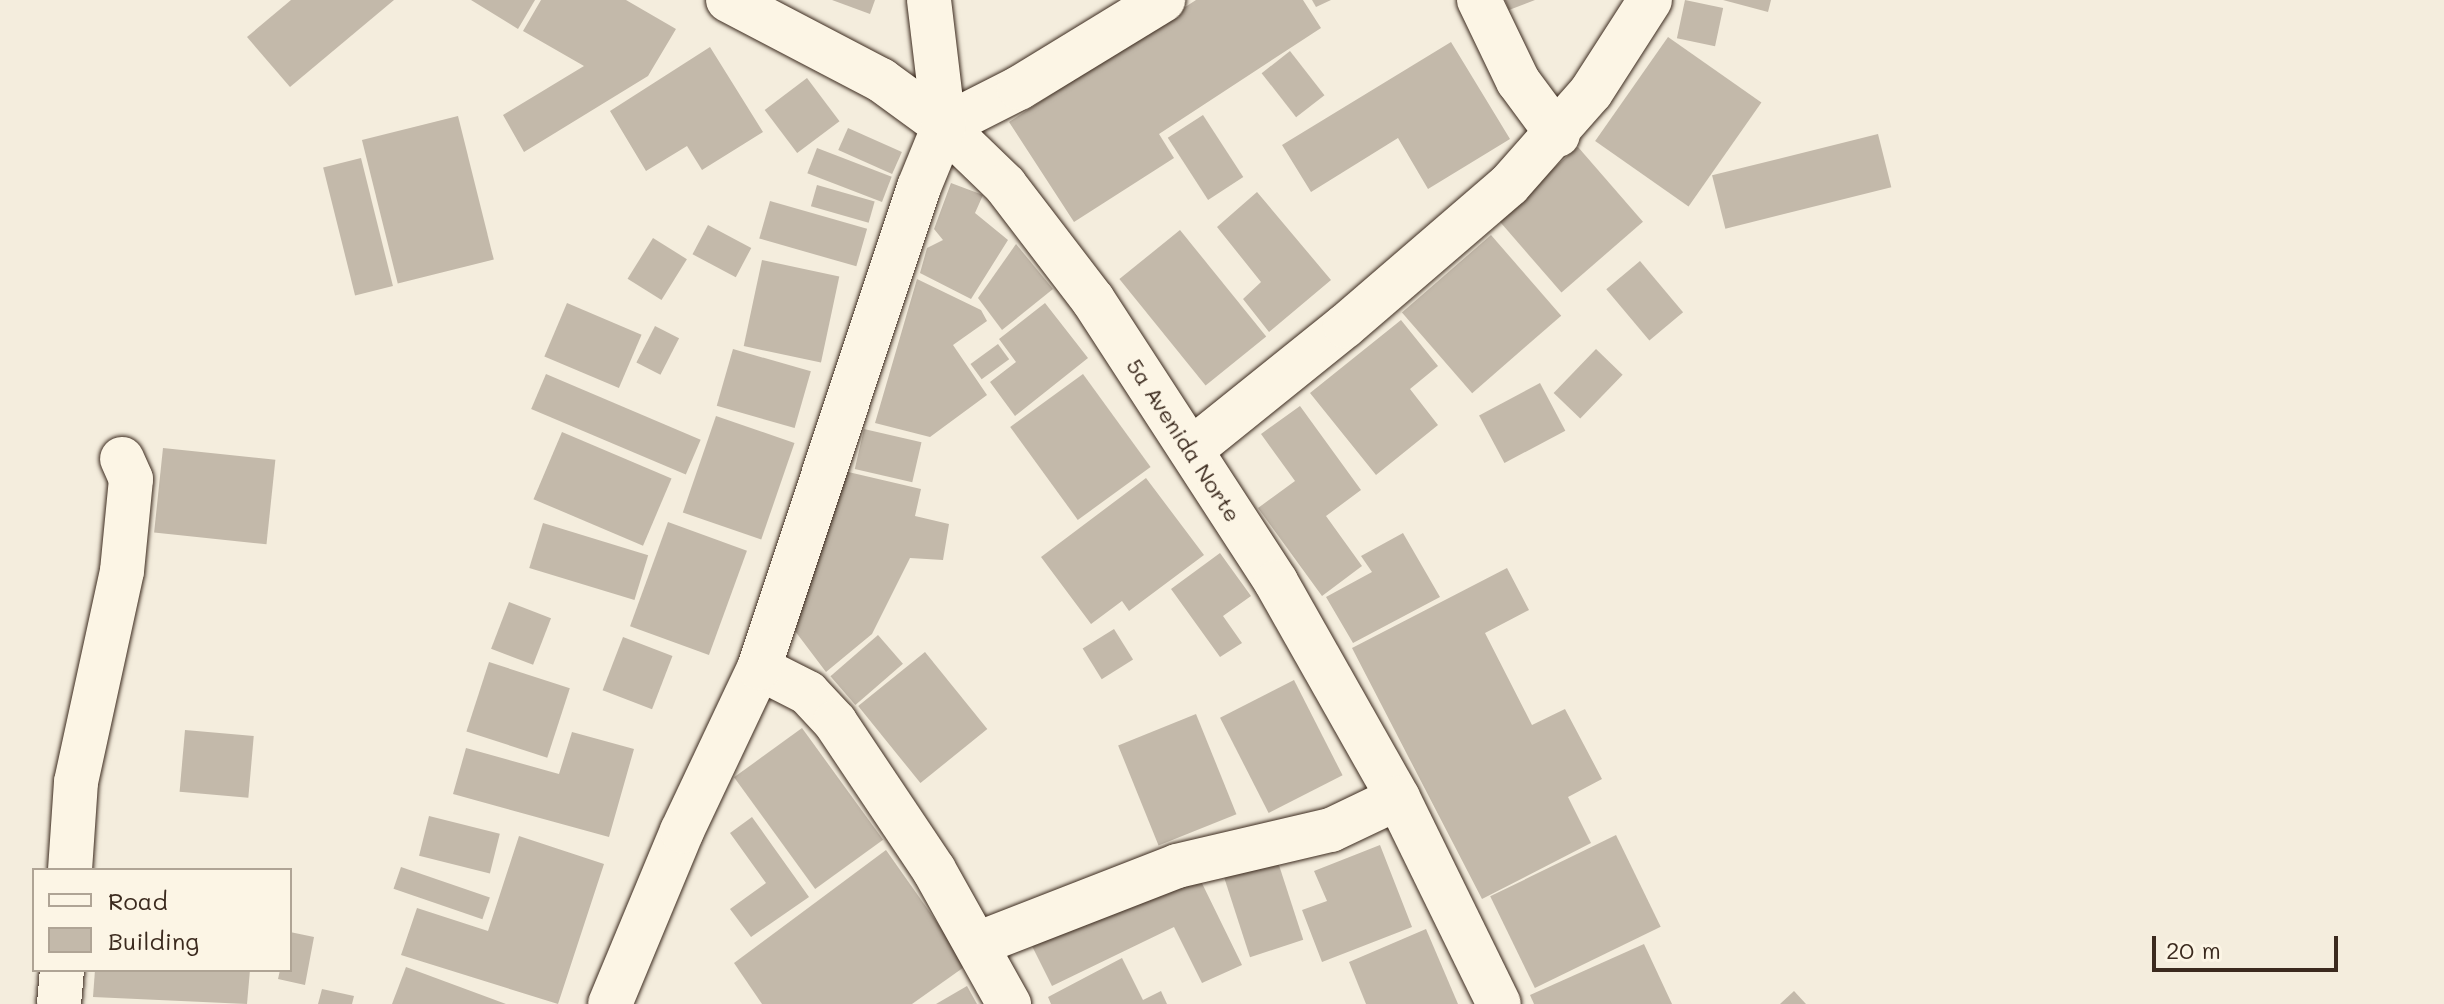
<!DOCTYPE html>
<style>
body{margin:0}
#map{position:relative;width:2444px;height:1004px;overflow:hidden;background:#f4eddd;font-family:Mali,sans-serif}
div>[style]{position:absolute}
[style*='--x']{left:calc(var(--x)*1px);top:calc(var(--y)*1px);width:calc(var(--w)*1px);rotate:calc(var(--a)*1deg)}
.building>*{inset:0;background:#c3b9aa;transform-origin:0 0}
.roads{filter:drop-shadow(0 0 2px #3b2a1e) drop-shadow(0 0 2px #3b2a1e)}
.street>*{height:44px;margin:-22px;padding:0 22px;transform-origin:22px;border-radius:22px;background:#fcf5e5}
span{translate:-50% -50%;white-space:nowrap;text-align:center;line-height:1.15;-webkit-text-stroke:6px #fcf5e5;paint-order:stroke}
.street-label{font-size:22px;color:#3b2a1e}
.legend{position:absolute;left:32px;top:868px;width:260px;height:104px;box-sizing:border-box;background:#fcf5e5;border:2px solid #afa495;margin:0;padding:10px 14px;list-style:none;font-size:24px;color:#3b2a1e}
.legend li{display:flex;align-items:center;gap:16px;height:40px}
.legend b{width:40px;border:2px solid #afa495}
.scale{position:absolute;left:2152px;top:936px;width:186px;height:36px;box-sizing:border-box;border:4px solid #3b2a1e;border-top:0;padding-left:10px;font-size:24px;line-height:28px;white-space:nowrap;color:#3b2a1e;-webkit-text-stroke:6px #fcf5e5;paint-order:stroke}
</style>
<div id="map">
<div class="building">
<div style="clip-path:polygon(291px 0,394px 0,290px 87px,247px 37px)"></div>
<div style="clip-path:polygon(471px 0,535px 0,518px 29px)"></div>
<div style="clip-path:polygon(541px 0,626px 0,676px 29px,648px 76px,524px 152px,503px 115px,584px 66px,523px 31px)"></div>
<div style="clip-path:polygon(832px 0,875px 0,870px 14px)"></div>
<div style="clip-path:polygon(1196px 0,1303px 0,1321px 28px,1159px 134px,1174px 158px,1074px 222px,1009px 122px)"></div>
<div style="clip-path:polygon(1312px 0,1331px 0,1316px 7px)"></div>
<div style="clip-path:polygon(1505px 0,1535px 0,1509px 10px)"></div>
<div style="left:1685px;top:0;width:39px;height:39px;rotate:12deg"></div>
<div style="clip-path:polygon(1723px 0,1771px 0,1768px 12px)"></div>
<div style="left:1668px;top:37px;width:114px;height:127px;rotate:35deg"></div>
<div style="clip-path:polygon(1451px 42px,1510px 139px,1428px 189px,1398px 138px,1311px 192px,1282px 145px)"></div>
<div style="clip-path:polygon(710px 47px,763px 132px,702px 170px,687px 146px,646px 171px,610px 111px)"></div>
<div style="left:1290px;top:51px;width:56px;height:36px;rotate:52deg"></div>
<div style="left:807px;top:78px;width:54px;height:53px;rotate:53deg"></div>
<div style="left:1203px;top:115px;width:74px;height:42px;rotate:57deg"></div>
<div style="left:458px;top:116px;width:148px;height:99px;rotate:76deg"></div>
<div style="left:848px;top:128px;width:59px;height:24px;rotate:24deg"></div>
<div style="left:1878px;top:134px;width:55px;height:171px;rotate:76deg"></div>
<div style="left:1578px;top:147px;width:99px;height:108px;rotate:49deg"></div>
<div style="left:817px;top:148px;width:80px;height:27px;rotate:21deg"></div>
<div style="left:361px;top:158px;width:132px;height:39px;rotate:76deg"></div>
<div style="clip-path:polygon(951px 183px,983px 195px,975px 213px,1008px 240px,971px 299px,920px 273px,927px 248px,943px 240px,934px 229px)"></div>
<div style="left:817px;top:185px;width:60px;height:22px;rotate:16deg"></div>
<div style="clip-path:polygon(1257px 192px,1331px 280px,1269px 332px,1243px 299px,1261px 282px,1217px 227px)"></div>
<div style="left:770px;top:201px;width:101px;height:39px;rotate:16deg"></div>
<div style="left:708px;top:225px;width:49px;height:33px;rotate:28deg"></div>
<div style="left:1180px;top:230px;width:137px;height:78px;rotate:51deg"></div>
<div style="left:1491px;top:235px;width:107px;height:118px;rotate:49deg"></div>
<div style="left:653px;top:238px;width:40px;height:48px;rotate:32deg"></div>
<div style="clip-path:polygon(1016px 244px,1053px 289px,1002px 330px,978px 298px)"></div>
<div style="left:762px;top:260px;width:79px;height:88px;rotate:12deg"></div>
<div style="left:1640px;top:261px;width:67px;height:44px;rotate:50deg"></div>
<div style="clip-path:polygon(917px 279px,981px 310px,987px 321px,953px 345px,987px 395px,930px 437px,875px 423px)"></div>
<div style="left:567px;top:303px;width:81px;height:58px;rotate:23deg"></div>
<div style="clip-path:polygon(1045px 303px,1088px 358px,1015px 416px,990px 382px,1016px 362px,999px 339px)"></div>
<div style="clip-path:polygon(1401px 320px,1438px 366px,1410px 389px,1438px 425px,1376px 475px,1310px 393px)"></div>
<div style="left:655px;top:326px;width:27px;height:41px;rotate:27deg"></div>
<div style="left:998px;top:344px;width:19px;height:34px;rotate:54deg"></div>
<div style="left:733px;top:349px;width:81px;height:59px;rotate:16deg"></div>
<div style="left:1596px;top:349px;width:37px;height:61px;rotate:44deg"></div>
<div style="left:546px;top:374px;width:168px;height:38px;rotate:23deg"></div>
<div style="left:1083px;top:374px;width:115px;height:90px;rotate:54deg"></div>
<div style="left:1540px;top:383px;width:54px;height:69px;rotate:62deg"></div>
<div style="clip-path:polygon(1300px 406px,1361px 490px,1326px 516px,1362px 566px,1322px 596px,1258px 508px,1295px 481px,1261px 434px)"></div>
<div style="left:716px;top:416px;width:83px;height:102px;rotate:19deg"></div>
<div style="left:864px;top:429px;width:59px;height:41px;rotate:13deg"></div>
<div style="left:562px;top:432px;width:119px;height:73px;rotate:23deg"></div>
<div style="left:163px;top:448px;width:113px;height:85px;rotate:6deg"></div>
<div style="clip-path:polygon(844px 471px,921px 489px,915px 516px,949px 524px,943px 560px,910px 558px,872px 634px,826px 672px,795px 631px)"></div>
<div style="clip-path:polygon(1146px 478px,1204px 555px,1129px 611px,1122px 601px,1091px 624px,1041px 557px)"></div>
<div style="left:668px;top:522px;width:84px;height:111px;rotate:20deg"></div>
<div style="left:543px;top:523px;width:110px;height:47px;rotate:17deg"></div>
<div style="clip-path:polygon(1403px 533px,1440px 597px,1353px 643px,1326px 597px,1372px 572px,1361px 556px)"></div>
<div style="clip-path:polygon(1220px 553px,1251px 596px,1223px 616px,1242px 643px,1220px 657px,1171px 589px)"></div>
<div style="clip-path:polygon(1507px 568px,1529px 610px,1485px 633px,1532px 725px,1565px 709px,1602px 779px,1568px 797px,1591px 843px,1482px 899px,1352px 648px)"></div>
<div style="left:509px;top:602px;width:45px;height:50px;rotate:21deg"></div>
<div style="left:1114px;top:629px;width:36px;height:37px;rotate:58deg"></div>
<div style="left:878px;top:635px;width:38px;height:63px;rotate:49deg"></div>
<div style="left:623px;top:637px;width:53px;height:57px;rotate:21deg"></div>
<div style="left:925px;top:652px;width:99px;height:86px;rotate:51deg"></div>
<div style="left:489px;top:662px;width:85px;height:73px;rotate:18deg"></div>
<div style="left:1294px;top:680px;width:107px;height:83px;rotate:63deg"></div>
<div style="left:1196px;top:714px;width:108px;height:84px;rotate:68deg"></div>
<div style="left:802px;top:728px;width:138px;height:84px;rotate:54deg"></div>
<div style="left:185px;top:730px;width:69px;height:62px;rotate:5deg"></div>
<div style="clip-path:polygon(572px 732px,634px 749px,609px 837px,453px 794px,466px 748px,559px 774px)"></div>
<div style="left:429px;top:816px;width:73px;height:41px;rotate:14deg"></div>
<div style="clip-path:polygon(752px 817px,809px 897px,751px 937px,730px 909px,766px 883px,730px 833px)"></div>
<div style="left:1616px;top:835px;width:102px;height:140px;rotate:64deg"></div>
<div style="clip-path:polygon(519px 836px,604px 864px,558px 1004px,401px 955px,417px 908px,488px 931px)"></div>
<div style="clip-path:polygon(1380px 845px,1412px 927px,1322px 962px,1302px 910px,1327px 901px,1314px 871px)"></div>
<div style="clip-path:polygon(886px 850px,967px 965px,912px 1004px,762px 1004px,734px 963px)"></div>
<div style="left:1277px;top:859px;width:85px;height:56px;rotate:72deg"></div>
<div style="left:401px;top:867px;width:94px;height:23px;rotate:19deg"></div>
<div style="clip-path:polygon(1196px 871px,1242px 965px,1202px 983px,1174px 927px,1052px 986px,1032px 946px)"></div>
<div style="clip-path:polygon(1426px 929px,1458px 1004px,1366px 1004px,1349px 962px)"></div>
<div style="clip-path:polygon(290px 932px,314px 937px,305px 985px,278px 979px,280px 970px,290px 970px)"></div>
<div style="clip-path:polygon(1644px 944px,1672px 1004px,1534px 1004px,1530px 995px)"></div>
<div style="clip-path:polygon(1122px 958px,1143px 1000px,1161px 991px,1167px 1004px,1051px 1004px,1048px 997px)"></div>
<div style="clip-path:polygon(406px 967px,506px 1004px,392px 1004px)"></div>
<div style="clip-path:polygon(95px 970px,250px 970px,247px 1004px,93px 997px)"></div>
<div style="clip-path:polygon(967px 986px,977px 1004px,936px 1004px)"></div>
<div style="clip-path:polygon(322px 989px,354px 996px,352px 1004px,318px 1004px)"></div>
<div style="clip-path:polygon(1794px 991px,1806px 1004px,1780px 1004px)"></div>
</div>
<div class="roads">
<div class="street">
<div style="--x:728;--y:0;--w:173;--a:27.6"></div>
<div style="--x:881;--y:80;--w:78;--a:36.1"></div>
<div style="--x:944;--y:126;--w:85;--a:44"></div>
<div style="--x:1005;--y:185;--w:145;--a:52.6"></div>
<div style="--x:1093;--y:300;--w:336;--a:57"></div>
<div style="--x:1276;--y:582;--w:248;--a:60.5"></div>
<div style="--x:1398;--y:798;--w:229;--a:63.9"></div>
<div style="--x:1479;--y:0;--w:90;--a:64.3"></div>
<div style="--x:1518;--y:81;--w:67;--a:53.5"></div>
<div style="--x:944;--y:126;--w:84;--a:-26.9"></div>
<div style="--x:1019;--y:88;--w:169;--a:-31.4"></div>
<div style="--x:1192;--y:449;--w:196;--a:-38.8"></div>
<div style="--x:1345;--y:326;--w:216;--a:-40.7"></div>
<div style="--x:1509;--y:185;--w:124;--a:-48.6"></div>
<div style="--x:1591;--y:92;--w:109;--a:-57.3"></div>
<div style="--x:759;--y:668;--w:55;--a:27"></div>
<div style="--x:808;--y:693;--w:40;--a:47"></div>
<div style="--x:835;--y:722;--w:178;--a:56.2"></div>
<div style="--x:934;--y:870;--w:154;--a:60.8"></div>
<div style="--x:70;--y:870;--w:88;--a:-86.1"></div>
<div style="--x:76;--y:782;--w:216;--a:-77.7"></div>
<div style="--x:122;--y:571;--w:92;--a:-84.4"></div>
<div style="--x:131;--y:479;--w:22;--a:-114"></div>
<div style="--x:977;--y:944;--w:215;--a:-21.3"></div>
<div style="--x:1177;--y:866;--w:158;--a:-13.2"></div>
<div style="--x:1331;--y:830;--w:74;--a:-25.5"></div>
<div style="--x:59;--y:1004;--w:34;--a:-85"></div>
<div style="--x:610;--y:1004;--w:187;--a:-67.4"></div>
<div style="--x:682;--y:831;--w:180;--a:-64.7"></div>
<div style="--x:759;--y:668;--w:507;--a:-71.6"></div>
<div style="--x:919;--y:187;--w:66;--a:-67.7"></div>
<div style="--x:944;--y:126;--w:127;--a:-96.8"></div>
</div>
</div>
<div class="street-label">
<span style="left:1184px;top:440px;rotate:57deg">5a Avenida Norte</span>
</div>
<ul class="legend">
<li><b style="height:10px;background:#fcf5e5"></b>Road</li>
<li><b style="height:22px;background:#c3b9aa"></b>Building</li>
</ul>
<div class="scale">20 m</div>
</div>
